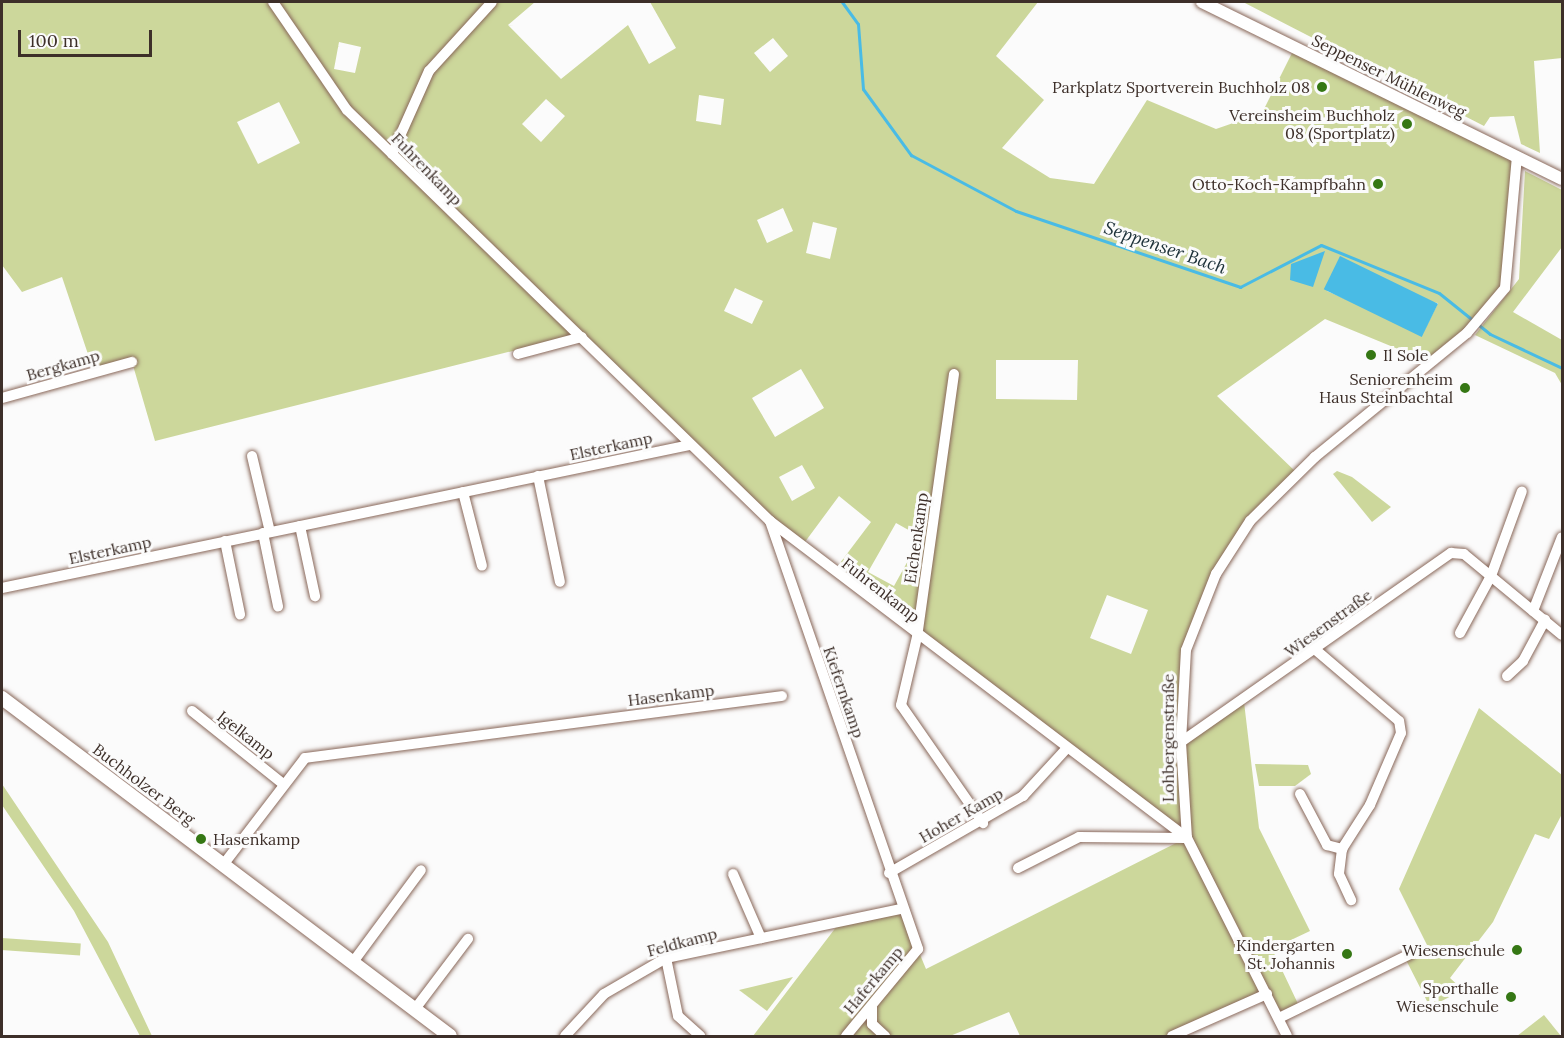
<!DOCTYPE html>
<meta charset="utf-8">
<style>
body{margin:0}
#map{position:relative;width:1564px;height:1038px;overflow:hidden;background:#fbfbfb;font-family:Lora,serif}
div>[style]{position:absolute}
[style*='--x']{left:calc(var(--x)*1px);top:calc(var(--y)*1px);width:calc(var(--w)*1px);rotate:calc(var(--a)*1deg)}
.green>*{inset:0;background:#ccd79b;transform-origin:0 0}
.water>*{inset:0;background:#49bbe5;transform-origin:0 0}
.stream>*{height:3px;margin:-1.5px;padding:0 1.5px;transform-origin:1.5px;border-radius:1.5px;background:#49bbe5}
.roads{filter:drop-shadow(0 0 2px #89685a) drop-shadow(0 0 2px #89685a)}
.minor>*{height:10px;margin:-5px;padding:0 5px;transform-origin:5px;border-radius:5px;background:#fff}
.tertiary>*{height:12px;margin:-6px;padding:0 6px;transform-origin:6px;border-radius:6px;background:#fff}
.secondary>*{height:14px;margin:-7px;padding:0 7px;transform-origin:7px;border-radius:7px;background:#fff}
.dots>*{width:16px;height:16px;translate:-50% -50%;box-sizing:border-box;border:3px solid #fbfbfb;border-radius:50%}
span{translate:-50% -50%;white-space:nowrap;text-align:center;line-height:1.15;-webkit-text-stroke:6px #fbfbfb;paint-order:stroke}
.street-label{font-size:16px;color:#3d2f29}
.poi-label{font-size:16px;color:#3d2f29}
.right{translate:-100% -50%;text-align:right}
.left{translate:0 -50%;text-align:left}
.water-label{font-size:18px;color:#1c3038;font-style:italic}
.frame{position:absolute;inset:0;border:3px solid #3d2f29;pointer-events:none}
.scale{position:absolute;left:18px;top:30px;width:134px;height:27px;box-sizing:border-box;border:3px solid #3d2f29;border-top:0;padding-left:8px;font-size:18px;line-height:21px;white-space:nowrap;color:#3d2f29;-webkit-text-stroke:4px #fbfbfb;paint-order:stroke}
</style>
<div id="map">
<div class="green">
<div style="clip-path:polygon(evenodd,2px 2px,535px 2px,508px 25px,561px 79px,628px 25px,649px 64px,676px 48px,650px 2px,1038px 2px,996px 56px,1044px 100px,1002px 148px,1050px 178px,1094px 184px,1147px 100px,1216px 129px,1262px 113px,1295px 47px,1517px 157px,1505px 288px,1432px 363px,1325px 319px,1217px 396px,1297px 473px,1250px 521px,1216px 574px,1186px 650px,1181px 741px,1244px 702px,1259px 828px,1310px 931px,1272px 949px,1300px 1008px,1279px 1018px,1267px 994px,1172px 1036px,1020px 1036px,1009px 1012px,950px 1036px,753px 1036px,840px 922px,901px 909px,926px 969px,1186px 838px,834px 571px,871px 522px,839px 496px,802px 546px,580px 334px,155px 441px,132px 362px,94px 372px,62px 277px,22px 292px,2px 265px,2px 2px,773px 38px,788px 56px,770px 72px,754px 53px,773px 38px,2px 2px,339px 42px,361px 47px,355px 73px,334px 69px,339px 42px,2px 2px,699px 95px,724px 99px,721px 125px,696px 121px,699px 95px,2px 2px,546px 99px,565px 116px,541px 142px,522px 124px,546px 99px,2px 2px,279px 102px,300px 143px,258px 164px,237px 122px,279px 102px,2px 2px,783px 208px,793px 231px,767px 243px,757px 220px,783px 208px,2px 2px,813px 222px,837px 228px,830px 259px,806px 253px,813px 222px,2px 2px,735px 288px,763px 301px,752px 324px,724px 311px,735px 288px,2px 2px,1327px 291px,1438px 303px,1423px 333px,1327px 291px,2px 2px,996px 360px,1078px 360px,1077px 400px,996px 399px,996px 360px,2px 2px,801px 369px,824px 408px,775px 437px,752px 398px,801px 369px,2px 2px,802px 465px,815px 488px,792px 501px,779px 477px,802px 465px,2px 2px,896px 523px,921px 537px,894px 586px,868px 572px,896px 523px,2px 2px,1107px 595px,1148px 610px,1131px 654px,1090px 638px,1107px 595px)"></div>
<div style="clip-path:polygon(1243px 2px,1562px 2px,1562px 58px,1534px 61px,1540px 153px,1521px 144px,1514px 116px,1490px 117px,1484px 126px)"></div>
<div style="clip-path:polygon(1525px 171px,1562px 190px,1562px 247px,1513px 312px,1562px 340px,1562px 385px,1555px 373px,1475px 335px,1519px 279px)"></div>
<div style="clip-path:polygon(1337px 471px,1352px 477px,1391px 507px,1372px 522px,1333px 474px)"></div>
<div style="clip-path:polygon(1479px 708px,1562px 775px,1562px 814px,1549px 839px,1535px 834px,1493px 922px,1450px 978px,1463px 990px,1430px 1007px,1404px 956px,1427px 945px,1399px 889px)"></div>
<div style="clip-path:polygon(1255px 764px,1308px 765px,1311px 774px,1295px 786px,1259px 786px)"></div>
<div style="clip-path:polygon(2px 784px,108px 942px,152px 1036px,140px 1036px,74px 911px,2px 805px)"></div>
<div style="left:2px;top:938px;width:79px;height:12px;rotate:4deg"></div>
<div style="clip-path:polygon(793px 977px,767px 1011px,739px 990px)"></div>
<div style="clip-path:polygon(1544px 1015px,1561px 1036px,1517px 1036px)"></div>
</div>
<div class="water">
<div style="clip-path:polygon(1325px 251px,1313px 287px,1290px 280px,1291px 264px)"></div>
<div style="left:1340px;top:256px;width:109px;height:37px;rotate:26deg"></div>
</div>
<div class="stream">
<div style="--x:842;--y:2;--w:27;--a:54"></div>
<div style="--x:858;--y:24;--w:65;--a:85.6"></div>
<div style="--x:863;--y:89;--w:82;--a:54"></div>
<div style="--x:911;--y:155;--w:119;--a:28.1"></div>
<div style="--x:1016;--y:211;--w:237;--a:18.7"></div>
<div style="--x:1240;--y:287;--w:91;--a:-27.4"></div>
<div style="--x:1321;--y:245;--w:127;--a:22.1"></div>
<div style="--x:1439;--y:293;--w:65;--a:38.8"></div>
<div style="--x:1490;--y:334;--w:80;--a:25.3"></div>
</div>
<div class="roads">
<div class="minor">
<div style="--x:273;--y:2;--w:131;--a:55.6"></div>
<div style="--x:347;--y:110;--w:590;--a:44.18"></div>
<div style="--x:770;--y:521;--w:524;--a:37.24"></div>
<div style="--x:392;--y:154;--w:91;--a:-66"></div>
<div style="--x:429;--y:71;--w:93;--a:-47.6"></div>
<div style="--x:518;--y:354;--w:66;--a:-14.9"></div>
<div style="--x:954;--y:374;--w:266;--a:98"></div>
<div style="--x:917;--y:637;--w:70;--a:103.2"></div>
<div style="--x:901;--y:705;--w:144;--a:55.2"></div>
<div style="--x:2;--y:398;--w:135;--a:-15.5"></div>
<div style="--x:252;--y:456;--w:78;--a:76.7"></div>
<div style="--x:538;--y:476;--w:108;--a:78.3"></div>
<div style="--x:463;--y:492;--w:76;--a:75.6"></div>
<div style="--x:770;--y:521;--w:453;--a:70.9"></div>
<div style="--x:918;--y:949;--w:113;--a:129.6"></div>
<div style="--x:300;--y:526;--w:72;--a:77.9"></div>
<div style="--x:263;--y:533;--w:75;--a:78.4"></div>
<div style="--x:225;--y:541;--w:75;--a:78.4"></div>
<div style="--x:2;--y:588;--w:703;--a:-11.74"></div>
<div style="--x:1533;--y:611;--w:79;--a:-68.6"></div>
<div style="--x:1460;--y:633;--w:65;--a:-61.5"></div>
<div style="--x:1491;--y:576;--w:90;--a:-70"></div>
<div style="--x:1507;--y:676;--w:22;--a:-43"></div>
<div style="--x:1523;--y:661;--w:47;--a:-61.8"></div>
<div style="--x:192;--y:711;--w:115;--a:38.7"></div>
<div style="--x:1181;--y:742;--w:330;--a:-35"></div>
<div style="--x:1451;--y:553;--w:13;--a:4"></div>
<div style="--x:1464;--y:554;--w:127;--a:39.6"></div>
<div style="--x:1300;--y:794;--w:58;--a:62.1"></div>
<div style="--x:1327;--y:845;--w:16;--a:15"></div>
<div style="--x:1342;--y:849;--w:52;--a:-57.5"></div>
<div style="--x:1370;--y:805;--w:78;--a:-66.7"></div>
<div style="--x:1401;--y:733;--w:12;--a:-99"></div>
<div style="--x:1399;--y:721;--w:108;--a:-139.5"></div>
<div style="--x:1342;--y:849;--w:25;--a:97"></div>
<div style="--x:1339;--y:874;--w:29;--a:65"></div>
<div style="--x:223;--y:865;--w:135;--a:-52.5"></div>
<div style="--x:305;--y:758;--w:481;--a:-7.4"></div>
<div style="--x:1018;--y:868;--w:68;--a:-26.9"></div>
<div style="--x:1079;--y:837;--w:107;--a:0.5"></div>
<div style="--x:889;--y:873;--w:155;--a:-29.9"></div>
<div style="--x:1023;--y:796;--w:65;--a:-47.5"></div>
<div style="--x:733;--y:874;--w:70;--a:66.4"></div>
<div style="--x:666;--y:958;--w:59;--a:78.3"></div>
<div style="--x:678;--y:1016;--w:30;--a:42"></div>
<div style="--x:353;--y:962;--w:114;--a:-53.5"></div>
<div style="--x:872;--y:1007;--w:17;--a:90"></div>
<div style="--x:872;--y:1024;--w:18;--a:43"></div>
<div style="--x:415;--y:1009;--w:88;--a:-52.9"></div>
<div style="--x:1279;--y:1018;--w:146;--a:-26"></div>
<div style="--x:565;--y:1036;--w:57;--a:-47.1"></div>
<div style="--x:604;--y:994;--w:72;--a:-30.1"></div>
<div style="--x:666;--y:958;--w:240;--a:-11.8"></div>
<div style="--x:1172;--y:1036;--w:104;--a:-23.9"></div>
<div style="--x:1287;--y:1036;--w:222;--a:-116.8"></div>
<div style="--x:1187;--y:838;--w:96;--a:-93.6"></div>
<div style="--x:1181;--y:742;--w:92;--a:-86.9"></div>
<div style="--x:1186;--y:650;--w:82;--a:-68.5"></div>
<div style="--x:1216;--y:574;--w:63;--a:-57.3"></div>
<div style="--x:1250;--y:521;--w:91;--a:-44.6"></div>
<div style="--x:1315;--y:457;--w:196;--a:-39.2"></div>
<div style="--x:1467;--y:333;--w:59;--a:-49.8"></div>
<div style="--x:1505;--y:288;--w:132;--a:-84.8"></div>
</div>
<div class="tertiary">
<div style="--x:1202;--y:2;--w:401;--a:26.2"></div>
</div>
<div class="secondary">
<div style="--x:2;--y:698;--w:561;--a:37.03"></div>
</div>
</div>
<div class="dots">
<div style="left:1322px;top:87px;background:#357714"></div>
<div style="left:1407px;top:124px;background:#357714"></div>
<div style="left:1378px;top:184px;background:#357714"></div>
<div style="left:1371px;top:355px;background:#357714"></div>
<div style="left:1465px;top:388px;background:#357714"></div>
<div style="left:201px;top:839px;background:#357714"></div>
<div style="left:1517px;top:950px;background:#357714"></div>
<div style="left:1347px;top:954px;background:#357714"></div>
<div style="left:1511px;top:997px;background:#357714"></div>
</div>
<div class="street-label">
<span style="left:1389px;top:76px;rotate:26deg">Seppenser Mühlenweg</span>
<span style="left:427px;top:169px;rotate:46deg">Fuhrenkamp</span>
<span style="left:63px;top:365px;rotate:-16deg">Bergkamp</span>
<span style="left:611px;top:446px;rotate:-12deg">Elsterkamp</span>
<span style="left:916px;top:538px;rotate:-82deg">Eichenkamp</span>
<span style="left:110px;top:550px;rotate:-12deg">Elsterkamp</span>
<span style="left:881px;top:590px;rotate:38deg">Fuhrenkamp</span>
<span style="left:1328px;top:623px;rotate:-36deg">Wiesenstraße</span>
<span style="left:844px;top:692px;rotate:71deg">Kiefernkamp</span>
<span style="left:671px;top:695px;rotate:-7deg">Hasenkamp</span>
<span style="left:246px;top:735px;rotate:38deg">Igelkamp</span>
<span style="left:1168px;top:738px;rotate:-90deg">Lohbergenstraße</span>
<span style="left:144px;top:784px;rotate:37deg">Buchholzer Berg</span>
<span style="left:961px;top:815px;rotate:-30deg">Hoher Kamp</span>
<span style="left:682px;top:942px;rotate:-15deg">Feldkamp</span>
<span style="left:873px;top:980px;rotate:-50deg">Haferkamp</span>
</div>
<div class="poi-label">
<span class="right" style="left:1310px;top:87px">Parkplatz Sportverein Buchholz 08</span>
<span class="right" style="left:1395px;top:124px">Vereinsheim Buchholz<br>08 (Sportplatz)</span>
<span class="right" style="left:1366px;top:184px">Otto-Koch-Kampfbahn</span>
<span class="left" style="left:1383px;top:355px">Il Sole</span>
<span class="right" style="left:1453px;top:388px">Seniorenheim<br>Haus Steinbachtal</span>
<span class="left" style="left:213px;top:839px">Hasenkamp</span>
<span class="right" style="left:1335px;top:954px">Kindergarten<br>St. Johannis</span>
<span class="right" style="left:1505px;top:950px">Wiesenschule</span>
<span class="right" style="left:1499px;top:997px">Sporthalle<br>Wiesenschule</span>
</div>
<div class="water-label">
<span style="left:1165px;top:248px;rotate:19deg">Seppenser Bach</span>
</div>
<div class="frame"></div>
<div class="scale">100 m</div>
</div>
